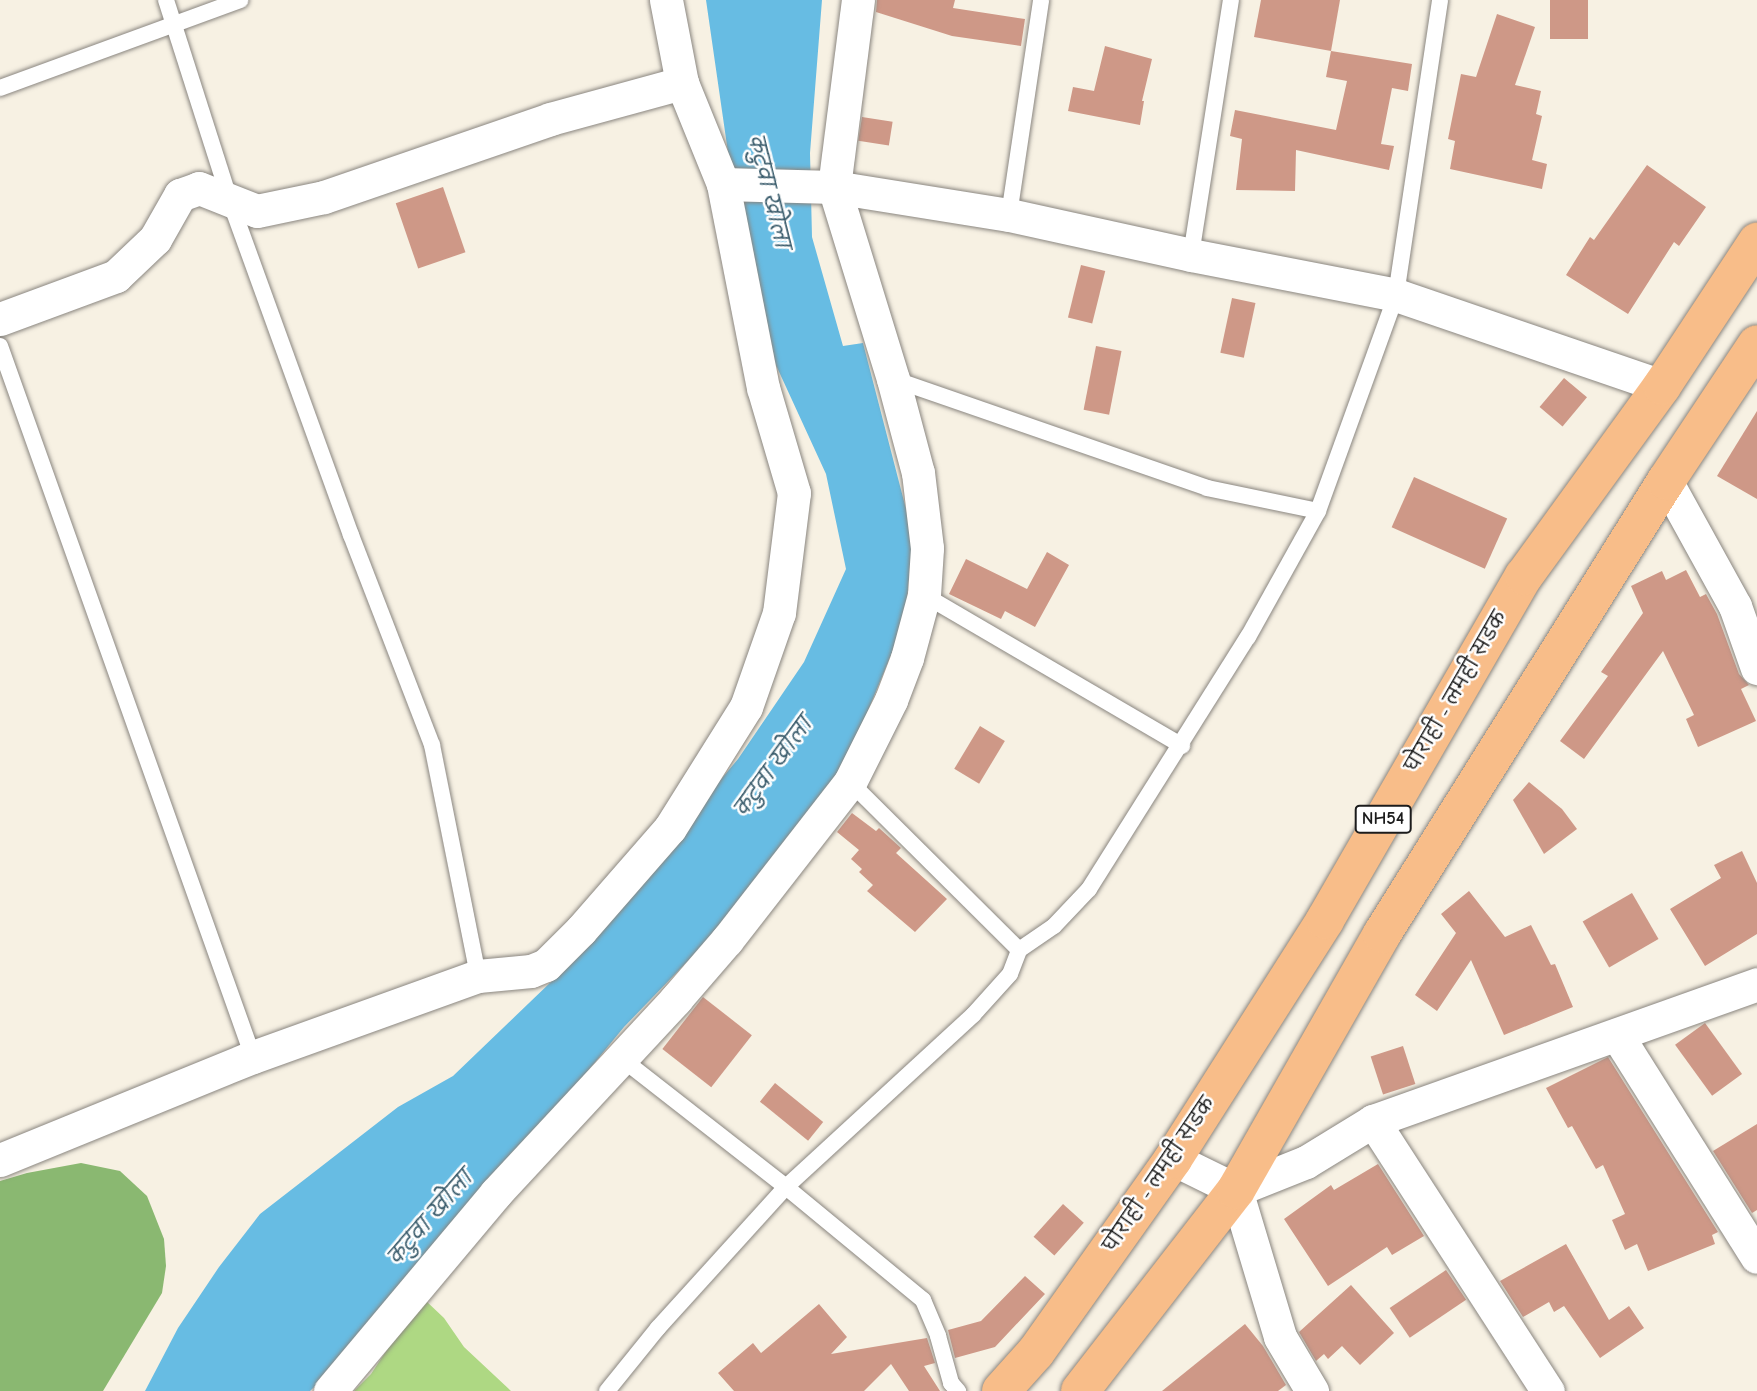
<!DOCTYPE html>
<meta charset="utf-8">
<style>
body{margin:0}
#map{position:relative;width:1757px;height:1391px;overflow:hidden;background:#f7f1e3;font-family:"Comic Neue","Playpen Sans Deva",sans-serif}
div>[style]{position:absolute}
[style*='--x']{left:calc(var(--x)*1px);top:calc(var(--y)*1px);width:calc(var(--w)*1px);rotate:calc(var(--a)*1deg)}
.green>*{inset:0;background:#aed883}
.forest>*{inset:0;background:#8ab871}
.water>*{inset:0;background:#67bce3}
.building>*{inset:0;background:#ce9887;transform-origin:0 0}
.roads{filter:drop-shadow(0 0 2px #8a8680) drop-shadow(0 0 2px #8a8680)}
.lane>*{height:16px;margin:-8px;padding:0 8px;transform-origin:8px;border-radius:8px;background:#fff}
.street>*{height:33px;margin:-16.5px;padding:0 16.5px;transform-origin:16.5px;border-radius:16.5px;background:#fff}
.primary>*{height:38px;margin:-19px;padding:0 19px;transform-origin:19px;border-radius:19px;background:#f8bd89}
span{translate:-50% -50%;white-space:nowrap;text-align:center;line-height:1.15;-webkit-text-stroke:5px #fff;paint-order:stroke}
.shield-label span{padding:2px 5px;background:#fff;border:2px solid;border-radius:5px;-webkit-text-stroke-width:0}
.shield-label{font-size:18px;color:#1c1c1c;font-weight:700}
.street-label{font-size:19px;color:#1c1c1c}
.water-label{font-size:21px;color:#3a5c6c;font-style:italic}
</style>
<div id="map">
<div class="green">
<div style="clip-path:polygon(425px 1300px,444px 1318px,464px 1347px,511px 1391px,354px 1391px,371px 1374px,402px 1327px)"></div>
</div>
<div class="forest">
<div style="clip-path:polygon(81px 1163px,120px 1171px,147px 1196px,164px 1239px,166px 1266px,162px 1293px,103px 1391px,0 1391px,0 1181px,27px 1173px)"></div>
</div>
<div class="water">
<div style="clip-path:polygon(706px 0,822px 0,810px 153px,812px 237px,843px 346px,863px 343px,913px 536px,905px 621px,848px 759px,765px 881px,624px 1027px,522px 1151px,336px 1366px,310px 1391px,145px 1391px,178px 1328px,219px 1267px,260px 1214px,398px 1107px,453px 1076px,554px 979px,738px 759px,804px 662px,846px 569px,826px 474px,775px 363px,735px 201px)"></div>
</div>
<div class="building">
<div style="clip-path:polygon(877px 0,955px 0,953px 8px,1025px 19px,1021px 46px,952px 36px,876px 12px)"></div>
<div style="clip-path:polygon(1261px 0,1340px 0,1331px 51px,1254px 37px)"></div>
<div style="left:1550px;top:0;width:38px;height:39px"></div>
<div style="clip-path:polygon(1497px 14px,1535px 27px,1515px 85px,1541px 91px,1536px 114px,1542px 116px,1532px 160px,1547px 164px,1542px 189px,1450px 169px,1455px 141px,1448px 139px,1461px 74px,1476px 77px)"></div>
<div style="clip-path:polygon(1105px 46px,1152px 59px,1142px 101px,1144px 101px,1140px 125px,1068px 111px,1073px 87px,1094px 91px)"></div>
<div style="clip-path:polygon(1331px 51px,1412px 64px,1408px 91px,1392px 88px,1381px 144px,1394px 146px,1389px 170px,1296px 150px,1295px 191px,1236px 190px,1242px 139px,1230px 136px,1235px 110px,1336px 130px,1347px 81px,1326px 77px)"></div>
<div style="left:862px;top:117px;width:31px;height:24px;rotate:9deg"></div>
<div style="clip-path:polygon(1647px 165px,1706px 207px,1679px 246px,1674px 242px,1628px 314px,1566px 275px,1590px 237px,1594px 240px)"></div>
<div style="left:443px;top:187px;width:69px;height:50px;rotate:71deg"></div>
<div style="left:1081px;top:265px;width:25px;height:54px;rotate:14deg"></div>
<div style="left:1232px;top:298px;width:24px;height:56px;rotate:12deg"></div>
<div style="left:1096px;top:346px;width:26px;height:65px;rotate:11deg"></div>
<div style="left:1564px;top:378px;width:30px;height:38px;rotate:40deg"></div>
<div style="clip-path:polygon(1757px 411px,1757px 499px,1717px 476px)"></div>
<div style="left:1414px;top:477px;width:102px;height:55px;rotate:24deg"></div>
<div style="clip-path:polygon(1047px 552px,1069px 565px,1035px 627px,1005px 611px,1001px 619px,949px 594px,966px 559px,1027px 589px)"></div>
<div style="clip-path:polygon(1686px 570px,1700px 597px,1706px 594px,1717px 614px,1739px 674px,1749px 685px,1741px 689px,1756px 721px,1698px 747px,1686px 719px,1694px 715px,1663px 651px,1584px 759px,1560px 741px,1608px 676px,1601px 672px,1643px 613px,1631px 586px,1662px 571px,1666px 580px)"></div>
<div style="left:980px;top:726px;width:29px;height:50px;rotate:31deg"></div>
<div style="clip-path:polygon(1529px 782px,1562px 809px,1577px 829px,1544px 854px,1513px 800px)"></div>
<div style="clip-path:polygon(852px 813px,876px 831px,879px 828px,901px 848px,896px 853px,947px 899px,915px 932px,867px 891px,873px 885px,859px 872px,862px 869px,851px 859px,859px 850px,837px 832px)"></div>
<div style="clip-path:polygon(1742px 851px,1757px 883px,1757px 934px,1705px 966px,1670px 909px,1721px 878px,1714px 865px)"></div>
<div style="clip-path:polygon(1469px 891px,1505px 937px,1531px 925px,1551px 965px,1555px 964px,1573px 1007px,1504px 1035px,1471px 960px,1437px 1011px,1415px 995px,1456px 933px,1441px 914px)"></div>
<div style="left:1632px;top:893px;width:53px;height:57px;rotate:60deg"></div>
<div style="left:703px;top:997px;width:62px;height:66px;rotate:38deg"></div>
<div style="left:1705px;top:1023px;width:63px;height:37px;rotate:54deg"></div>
<div style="left:1403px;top:1046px;width:40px;height:34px;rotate:72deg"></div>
<div style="clip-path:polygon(1608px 1057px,1718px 1232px,1712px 1235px,1715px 1244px,1648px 1271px,1637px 1244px,1625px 1250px,1612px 1220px,1625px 1214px,1603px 1165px,1596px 1169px,1572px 1126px,1568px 1128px,1546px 1088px)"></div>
<div style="left:775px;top:1083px;width:62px;height:24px;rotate:39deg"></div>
<div style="clip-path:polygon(1757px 1124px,1757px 1210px,1752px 1213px,1713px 1151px)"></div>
<div style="clip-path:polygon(1378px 1164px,1424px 1236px,1392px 1255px,1387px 1247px,1328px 1286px,1284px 1219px,1331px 1185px,1334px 1190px)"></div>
<div style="left:1063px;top:1204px;width:28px;height:44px;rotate:42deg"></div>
<div style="clip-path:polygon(1566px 1244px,1609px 1320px,1629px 1306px,1644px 1328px,1600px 1358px,1564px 1306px,1554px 1312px,1549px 1302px,1523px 1317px,1500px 1281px)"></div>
<div style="left:1446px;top:1270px;width:36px;height:68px;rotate:56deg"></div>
<div style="clip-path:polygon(1025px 1276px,1045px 1294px,995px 1347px,955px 1358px,948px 1330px,981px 1321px)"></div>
<div style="clip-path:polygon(1351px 1285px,1394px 1333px,1360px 1365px,1342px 1346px,1328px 1359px,1324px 1354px,1316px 1361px,1299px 1332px)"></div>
<div style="clip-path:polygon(819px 1304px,847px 1337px,831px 1354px,927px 1338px,935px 1363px,924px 1366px,940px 1391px,909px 1391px,891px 1364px,864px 1391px,734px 1391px,718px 1373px,753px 1343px,761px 1353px)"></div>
<div style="clip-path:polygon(1245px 1324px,1263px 1346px,1286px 1385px,1278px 1391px,1162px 1391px)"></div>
</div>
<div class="roads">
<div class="lane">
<div style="--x:166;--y:0;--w:211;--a:72.3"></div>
<div style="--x:230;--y:201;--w:355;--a:70.1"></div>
<div style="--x:351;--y:535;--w:225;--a:68.9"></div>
<div style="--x:432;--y:745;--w:236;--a:78.7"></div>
<div style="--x:0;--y:88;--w:256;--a:-20.1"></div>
<div style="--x:1009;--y:215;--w:217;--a:-81.5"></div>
<div style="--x:1191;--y:255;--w:258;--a:-81.1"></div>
<div style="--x:0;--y:346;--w:755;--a:70.41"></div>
<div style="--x:893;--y:379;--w:332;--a:19.1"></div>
<div style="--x:1207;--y:488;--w:113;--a:11.7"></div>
<div style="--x:924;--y:595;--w:299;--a:30.3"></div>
<div style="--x:850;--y:782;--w:238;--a:44.8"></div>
<div style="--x:621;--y:1058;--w:209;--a:38"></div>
<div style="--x:786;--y:1187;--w:178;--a:39.5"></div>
<div style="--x:923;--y:1300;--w:39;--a:67"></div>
<div style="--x:938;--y:1336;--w:49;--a:74.5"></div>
<div style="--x:951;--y:1383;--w:11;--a:49"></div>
<div style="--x:607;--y:1391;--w:81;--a:-51"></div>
<div style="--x:658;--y:1328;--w:190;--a:-47.8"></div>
<div style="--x:786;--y:1187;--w:254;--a:-42.6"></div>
<div style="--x:973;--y:1015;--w:55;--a:-47.9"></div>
<div style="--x:1010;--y:974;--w:26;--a:-69"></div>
<div style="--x:1019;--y:950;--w:42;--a:-34.4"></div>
<div style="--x:1054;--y:926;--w:51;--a:-46.6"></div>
<div style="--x:1089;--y:889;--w:298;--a:-57.8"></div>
<div style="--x:1248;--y:637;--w:144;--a:-60.9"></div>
<div style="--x:1318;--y:511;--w:230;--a:-70.1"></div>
<div style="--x:1396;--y:295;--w:298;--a:-81.5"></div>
</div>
<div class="street">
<div style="--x:723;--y:184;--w:111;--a:1.5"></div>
<div style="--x:834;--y:187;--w:177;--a:9.1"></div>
<div style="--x:1009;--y:215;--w:186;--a:12.4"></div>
<div style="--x:1191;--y:255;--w:209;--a:11"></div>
<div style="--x:1396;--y:295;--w:281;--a:18.9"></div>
<div style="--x:0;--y:319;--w:124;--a:-20.3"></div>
<div style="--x:116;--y:276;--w:54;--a:-43.5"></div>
<div style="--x:155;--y:239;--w:51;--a:-60.4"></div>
<div style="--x:180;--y:195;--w:20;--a:-20"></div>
<div style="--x:199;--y:188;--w:62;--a:21.6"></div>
<div style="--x:257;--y:211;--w:68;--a:-11.8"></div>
<div style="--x:324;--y:197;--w:239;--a:-19"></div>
<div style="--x:550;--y:119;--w:137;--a:-15.3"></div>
<div style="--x:1666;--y:481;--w:143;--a:61.1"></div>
<div style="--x:1735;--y:606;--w:66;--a:70.5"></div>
<div style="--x:1617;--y:1035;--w:262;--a:57.8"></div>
<div style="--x:1373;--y:1121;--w:322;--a:57.1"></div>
<div style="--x:1173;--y:1159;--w:70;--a:26.2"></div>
<div style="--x:1236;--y:1190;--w:75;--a:-21.8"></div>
<div style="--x:1306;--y:1162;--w:79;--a:-31.5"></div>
<div style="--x:1373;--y:1121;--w:408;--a:-19.6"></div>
<div style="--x:0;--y:1160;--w:273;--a:-22.2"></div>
<div style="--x:253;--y:1057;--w:239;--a:-19.8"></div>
<div style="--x:478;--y:976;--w:53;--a:-5.4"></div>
<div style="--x:531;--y:971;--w:16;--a:-22"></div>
<div style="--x:546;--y:965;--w:49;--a:-45"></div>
<div style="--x:581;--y:930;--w:135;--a:-48.9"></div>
<div style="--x:670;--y:828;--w:143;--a:-57.9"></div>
<div style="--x:746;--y:707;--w:100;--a:-70.7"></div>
<div style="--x:779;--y:613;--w:121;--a:-82.9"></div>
<div style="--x:794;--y:493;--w:109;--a:-106.4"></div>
<div style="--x:763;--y:388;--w:208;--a:-101.1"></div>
<div style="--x:723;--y:184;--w:109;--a:-112.1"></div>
<div style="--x:682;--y:83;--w:85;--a:-100.9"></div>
<div style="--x:1236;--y:1190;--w:153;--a:73.3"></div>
<div style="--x:1280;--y:1337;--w:63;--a:59.3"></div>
<div style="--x:330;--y:1391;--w:258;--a:-50"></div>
<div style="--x:496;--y:1193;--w:265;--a:-47.1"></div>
<div style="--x:676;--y:999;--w:78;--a:-49.2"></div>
<div style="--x:727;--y:940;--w:200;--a:-52.1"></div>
<div style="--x:850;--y:782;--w:92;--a:-63.4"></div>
<div style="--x:891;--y:700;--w:45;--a:-69.1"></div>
<div style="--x:907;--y:658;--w:65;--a:-74.9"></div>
<div style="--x:924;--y:595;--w:47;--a:-86.3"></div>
<div style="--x:927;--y:548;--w:76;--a:-96.8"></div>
<div style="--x:918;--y:473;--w:97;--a:-104.9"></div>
<div style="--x:893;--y:379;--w:201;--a:-107.1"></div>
<div style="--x:834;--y:187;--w:189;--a:-82.7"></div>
</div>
<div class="primary">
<div style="--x:1001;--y:1391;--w:52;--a:-48.1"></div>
<div style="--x:1036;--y:1352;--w:237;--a:-54.6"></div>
<div style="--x:1173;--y:1159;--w:283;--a:-57.5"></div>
<div style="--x:1325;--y:920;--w:397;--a:-60"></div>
<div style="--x:1524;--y:576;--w:235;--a:-54"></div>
<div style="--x:1662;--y:386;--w:173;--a:-56.6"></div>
<div style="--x:1080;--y:1391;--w:254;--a:-52.2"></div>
<div style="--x:1236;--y:1190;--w:295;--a:-60.3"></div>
<div style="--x:1382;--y:934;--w:535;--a:-57.92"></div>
<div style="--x:1666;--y:481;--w:164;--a:-56.4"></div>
</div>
</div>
<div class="shield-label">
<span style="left:1383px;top:819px">NH54</span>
</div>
<div class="street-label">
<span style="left:1457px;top:692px;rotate:-60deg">घोराही - लमही सडक</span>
<span style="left:1160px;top:1175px;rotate:-56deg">घोराही - लमही सडक</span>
</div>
<div class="water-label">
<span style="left:769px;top:191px;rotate:76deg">कटुवा खोला</span>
<span style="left:773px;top:767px;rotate:-54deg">कटुवा खोला</span>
<span style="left:430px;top:1218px;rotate:-49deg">कटुवा खोला</span>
</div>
</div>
